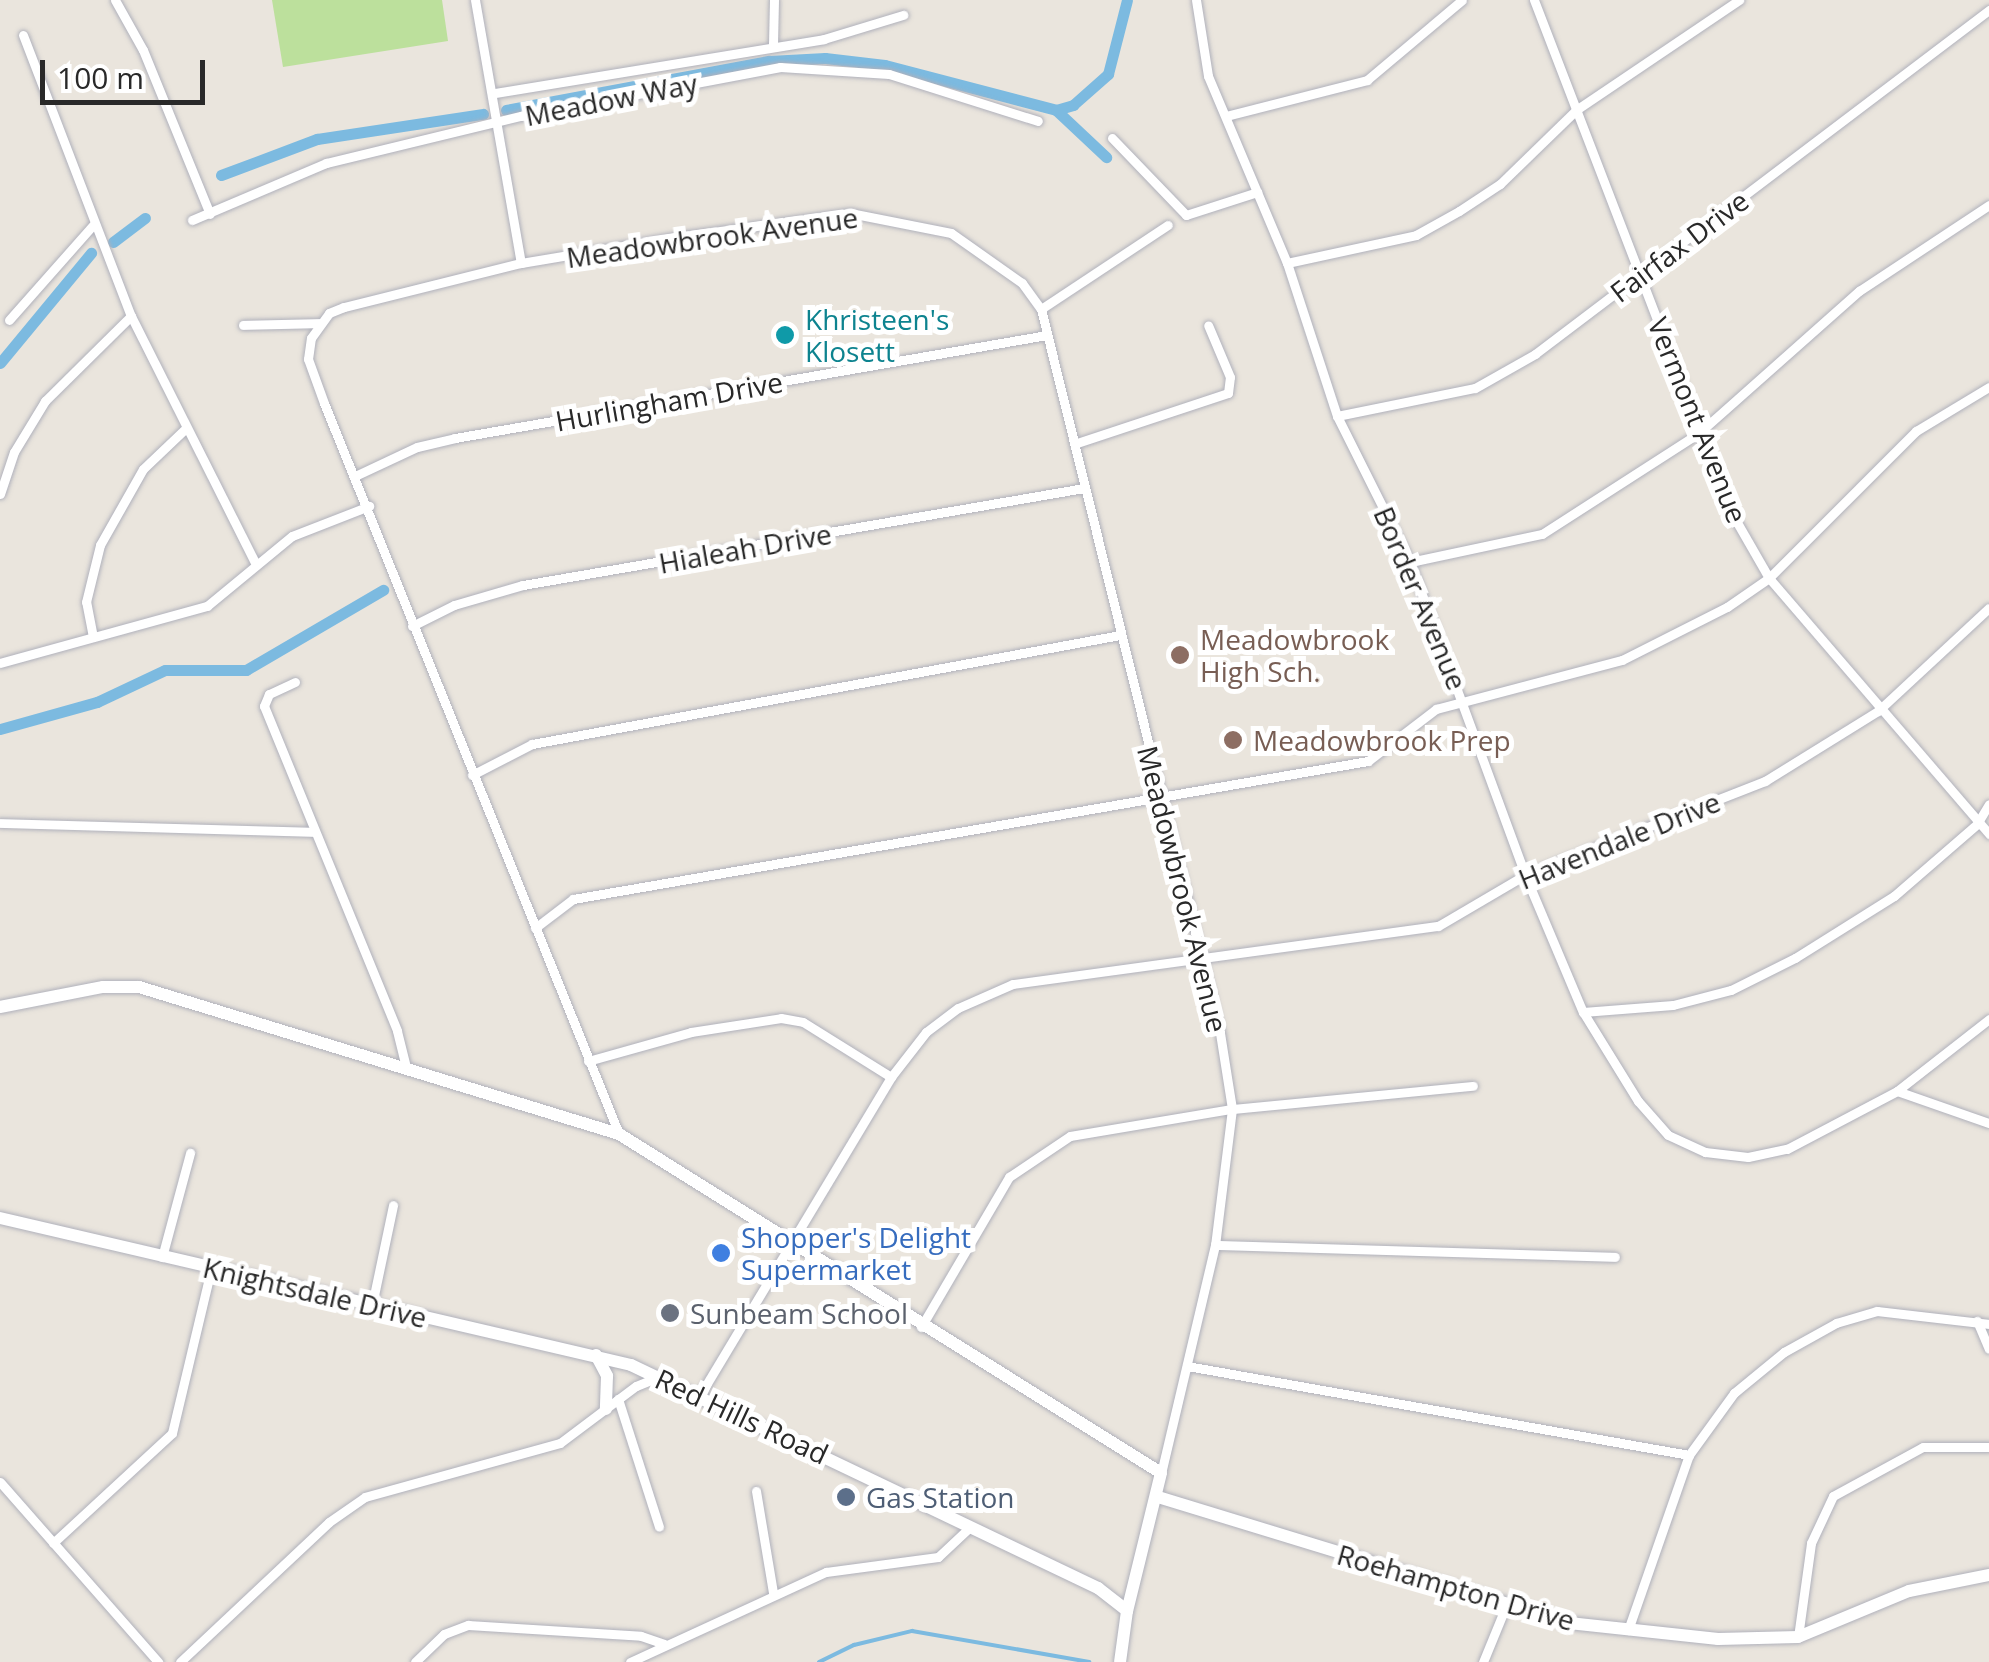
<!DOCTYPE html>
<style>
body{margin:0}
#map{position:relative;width:1989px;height:1662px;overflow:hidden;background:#eae5dd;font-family:"Open Sans",sans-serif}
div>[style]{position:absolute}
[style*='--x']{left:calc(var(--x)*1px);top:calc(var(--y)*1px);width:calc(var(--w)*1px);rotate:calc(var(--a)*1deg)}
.pitch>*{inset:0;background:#bce09c}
.stream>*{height:4px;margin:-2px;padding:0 2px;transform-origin:2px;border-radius:2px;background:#7cbae0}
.canal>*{height:11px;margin:-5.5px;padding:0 5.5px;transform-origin:5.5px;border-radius:5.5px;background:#7cbae0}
.roads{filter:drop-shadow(0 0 2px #b0b1bb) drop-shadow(0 0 2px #b0b1bb)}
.street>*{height:9px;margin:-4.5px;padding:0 4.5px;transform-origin:4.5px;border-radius:4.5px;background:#fff}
.secondary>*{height:12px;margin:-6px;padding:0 6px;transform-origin:6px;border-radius:6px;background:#fff}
.dots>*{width:28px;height:28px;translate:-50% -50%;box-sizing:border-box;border:5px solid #fff;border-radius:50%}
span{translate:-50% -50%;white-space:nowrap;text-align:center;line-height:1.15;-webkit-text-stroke:10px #fff;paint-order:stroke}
.street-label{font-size:28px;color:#292929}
.culture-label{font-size:28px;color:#0d838f}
.left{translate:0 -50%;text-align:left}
.education-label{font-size:28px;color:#785e54}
.shop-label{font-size:28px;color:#366cbe}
.worship-label{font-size:28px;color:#5b616d}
.service-label{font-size:28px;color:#4e5e75}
.scale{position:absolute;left:40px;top:60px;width:165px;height:45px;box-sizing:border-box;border:5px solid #292929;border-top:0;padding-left:12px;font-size:30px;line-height:35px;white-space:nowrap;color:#292929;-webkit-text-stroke:8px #fff;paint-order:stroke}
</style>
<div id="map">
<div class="pitch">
<div style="clip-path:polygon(272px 0,442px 0,448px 41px,283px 67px)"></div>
</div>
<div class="stream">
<div style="--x:819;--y:1662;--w:39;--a:-26"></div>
<div style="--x:854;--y:1645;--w:60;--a:-13.6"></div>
<div style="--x:912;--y:1631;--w:180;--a:9.9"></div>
</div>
<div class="canal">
<div style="--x:506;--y:110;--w:268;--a:-10.6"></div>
<div style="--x:769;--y:61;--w:56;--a:-3.1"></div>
<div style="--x:825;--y:58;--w:60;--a:6.7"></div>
<div style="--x:885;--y:65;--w:177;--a:14.7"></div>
<div style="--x:1056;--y:110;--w:69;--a:43.2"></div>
<div style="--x:1056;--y:110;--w:18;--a:-16"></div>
<div style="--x:1073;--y:105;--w:47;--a:-41.5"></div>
<div style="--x:1108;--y:74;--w:76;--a:-75.6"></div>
<div style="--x:221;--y:175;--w:103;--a:-20.6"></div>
<div style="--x:317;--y:139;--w:168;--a:-8.6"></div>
<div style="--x:113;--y:242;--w:40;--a:-37"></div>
<div style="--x:0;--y:363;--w:143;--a:-50.4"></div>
<div style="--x:0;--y:729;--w:101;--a:-15.6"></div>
<div style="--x:97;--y:702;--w:75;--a:-25.2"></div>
<div style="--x:165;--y:670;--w:81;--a:0"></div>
<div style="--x:246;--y:670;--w:159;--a:-30.3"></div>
</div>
<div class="roads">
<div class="street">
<div style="--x:115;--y:0;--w:57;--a:60.8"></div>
<div style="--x:143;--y:50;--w:177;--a:67.8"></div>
<div style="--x:475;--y:0;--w:267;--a:80.1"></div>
<div style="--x:1196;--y:0;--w:77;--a:81"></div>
<div style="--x:1208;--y:76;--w:203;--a:67.1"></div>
<div style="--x:1287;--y:263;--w:161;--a:71.9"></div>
<div style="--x:1337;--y:416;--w:163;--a:63.4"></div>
<div style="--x:1410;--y:562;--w:333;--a:69.8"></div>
<div style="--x:1525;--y:875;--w:149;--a:67.1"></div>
<div style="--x:1583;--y:1012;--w:105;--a:58.3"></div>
<div style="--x:1638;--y:1101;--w:45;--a:48.6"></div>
<div style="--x:1668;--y:1135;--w:41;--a:24.7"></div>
<div style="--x:1705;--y:1152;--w:43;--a:6.6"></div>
<div style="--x:1748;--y:1157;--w:40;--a:-12"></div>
<div style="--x:1787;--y:1149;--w:124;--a:-27.8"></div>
<div style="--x:1897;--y:1091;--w:97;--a:19.2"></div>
<div style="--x:1534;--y:0;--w:549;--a:68.95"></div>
<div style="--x:1731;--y:512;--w:76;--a:60.1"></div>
<div style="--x:1769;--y:578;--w:338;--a:49.3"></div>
<div style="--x:23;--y:35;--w:301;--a:69"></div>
<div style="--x:131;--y:316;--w:278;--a:63.3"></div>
<div style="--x:773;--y:44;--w:44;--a:-88.7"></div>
<div style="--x:495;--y:93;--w:333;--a:-9.3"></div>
<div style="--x:824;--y:39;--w:83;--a:-16.9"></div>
<div style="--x:1226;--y:116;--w:146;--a:-14.3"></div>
<div style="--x:1367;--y:80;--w:124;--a:-40.1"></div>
<div style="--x:1112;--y:138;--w:107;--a:46.1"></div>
<div style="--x:1186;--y:215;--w:75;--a:-17.9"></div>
<div style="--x:192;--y:220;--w:146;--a:-23"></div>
<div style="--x:326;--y:163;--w:201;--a:-13.6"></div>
<div style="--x:521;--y:116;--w:264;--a:-10.7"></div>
<div style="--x:780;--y:67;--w:109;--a:3.7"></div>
<div style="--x:889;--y:74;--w:156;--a:17.5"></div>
<div style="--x:1287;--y:263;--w:132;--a:-12.2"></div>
<div style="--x:1416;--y:235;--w:49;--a:-29.2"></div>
<div style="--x:1459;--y:211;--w:49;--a:-33.4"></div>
<div style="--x:1500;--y:184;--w:106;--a:-44.2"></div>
<div style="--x:1576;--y:110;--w:197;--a:-34"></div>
<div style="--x:1041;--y:309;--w:152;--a:-33.5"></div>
<div style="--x:9;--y:320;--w:127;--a:-48.5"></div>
<div style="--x:243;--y:325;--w:76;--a:-1.5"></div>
<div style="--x:1337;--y:416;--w:141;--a:-11.5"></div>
<div style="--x:1475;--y:388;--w:69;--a:-29.5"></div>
<div style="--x:1535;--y:354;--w:570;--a:-37.15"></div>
<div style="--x:1077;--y:443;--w:159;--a:-18.3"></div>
<div style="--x:1228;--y:393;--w:16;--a:-83"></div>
<div style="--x:1230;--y:377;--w:56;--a:-112.9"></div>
<div style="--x:355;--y:476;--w:68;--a:-25.1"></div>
<div style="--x:417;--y:447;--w:39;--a:-13"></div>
<div style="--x:455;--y:438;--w:601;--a:-9.87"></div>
<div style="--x:0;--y:494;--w:44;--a:-71.6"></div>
<div style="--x:14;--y:452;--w:60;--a:-58.7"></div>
<div style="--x:45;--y:401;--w:121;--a:-44.7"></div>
<div style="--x:1410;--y:562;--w:135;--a:-12"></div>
<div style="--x:1542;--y:534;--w:188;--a:-32.8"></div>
<div style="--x:1700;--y:432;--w:213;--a:-41.6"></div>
<div style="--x:1859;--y:291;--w:156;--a:-33.5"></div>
<div style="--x:412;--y:626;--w:47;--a:-26.6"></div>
<div style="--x:454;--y:605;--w:72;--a:-16.2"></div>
<div style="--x:523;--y:585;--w:569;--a:-9.81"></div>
<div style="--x:93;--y:637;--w:36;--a:-101"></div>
<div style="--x:86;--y:602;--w:59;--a:-76.2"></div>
<div style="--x:100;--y:545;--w:87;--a:-60.5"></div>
<div style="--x:143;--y:469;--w:58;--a:-43.6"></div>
<div style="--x:0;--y:663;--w:215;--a:-15.4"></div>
<div style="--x:207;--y:606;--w:110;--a:-39.5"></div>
<div style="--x:292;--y:536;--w:83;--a:-21.3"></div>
<div style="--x:295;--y:682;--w:29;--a:155"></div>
<div style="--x:269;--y:694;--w:13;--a:113"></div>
<div style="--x:264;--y:706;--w:351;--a:67.7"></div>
<div style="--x:397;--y:1031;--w:38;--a:76"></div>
<div style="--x:472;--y:775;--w:68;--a:-27.3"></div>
<div style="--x:532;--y:744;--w:598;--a:-10.5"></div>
<div style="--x:0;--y:823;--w:314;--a:1.6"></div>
<div style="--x:535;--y:928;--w:48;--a:-37.3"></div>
<div style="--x:573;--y:899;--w:807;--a:-9.85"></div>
<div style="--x:1368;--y:761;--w:86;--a:-37.4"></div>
<div style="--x:1436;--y:709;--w:192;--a:-14.8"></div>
<div style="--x:1622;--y:660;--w:118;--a:-26.8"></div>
<div style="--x:1727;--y:607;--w:51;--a:-34.6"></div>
<div style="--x:1769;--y:578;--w:208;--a:-45"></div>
<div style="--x:1916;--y:431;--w:85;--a:-31.1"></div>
<div style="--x:1583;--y:1012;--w:90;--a:-4.4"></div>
<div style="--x:1673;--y:1005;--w:60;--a:-14.5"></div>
<div style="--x:1731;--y:990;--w:72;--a:-26.6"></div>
<div style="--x:1795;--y:958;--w:117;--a:-32.1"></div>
<div style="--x:1894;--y:896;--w:110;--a:-40.9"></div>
<div style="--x:1977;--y:824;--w:23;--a:-59"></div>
<div style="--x:588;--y:1061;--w:107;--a:-15.7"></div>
<div style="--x:691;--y:1032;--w:91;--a:-8.8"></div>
<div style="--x:781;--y:1018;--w:22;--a:10"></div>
<div style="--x:803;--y:1022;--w:104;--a:32"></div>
<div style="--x:1897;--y:1091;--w:117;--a:-38"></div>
<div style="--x:619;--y:1134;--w:788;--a:-111.98"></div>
<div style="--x:324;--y:403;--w:47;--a:-110"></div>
<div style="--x:308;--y:359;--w:21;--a:-82"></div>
<div style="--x:311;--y:338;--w:31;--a:-54"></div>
<div style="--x:329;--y:313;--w:16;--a:-22"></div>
<div style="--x:344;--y:307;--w:182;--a:-14"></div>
<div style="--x:521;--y:263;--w:158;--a:-9.5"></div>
<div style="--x:677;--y:237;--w:175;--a:-7.9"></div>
<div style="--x:850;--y:213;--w:103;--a:11.2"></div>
<div style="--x:951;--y:233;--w:87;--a:35.2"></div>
<div style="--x:1022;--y:283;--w:32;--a:54"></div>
<div style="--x:1041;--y:309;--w:746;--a:76.11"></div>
<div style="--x:1220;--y:1033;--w:77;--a:81"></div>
<div style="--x:1232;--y:1109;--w:137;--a:97.1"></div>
<div style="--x:1215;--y:1245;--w:234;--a:103.3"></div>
<div style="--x:1215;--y:1245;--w:400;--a:1.7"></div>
<div style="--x:162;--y:1257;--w:108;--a:-74.9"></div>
<div style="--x:372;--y:1305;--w:102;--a:-78.1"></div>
<div style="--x:1977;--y:1321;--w:30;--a:67"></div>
<div style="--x:921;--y:1327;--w:174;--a:-59.6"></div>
<div style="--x:1009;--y:1177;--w:73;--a:-33.9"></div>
<div style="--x:1070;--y:1136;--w:164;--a:-9.5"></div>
<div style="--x:1232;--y:1109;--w:242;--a:-5.5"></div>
<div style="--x:1187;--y:1366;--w:510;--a:10.05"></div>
<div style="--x:700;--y:1395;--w:371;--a:-59"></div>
<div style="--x:891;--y:1077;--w:57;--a:-52.1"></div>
<div style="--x:926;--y:1032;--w:40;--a:-37"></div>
<div style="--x:958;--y:1008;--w:60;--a:-23.6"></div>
<div style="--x:1013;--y:984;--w:429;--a:-7.8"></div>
<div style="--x:1438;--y:926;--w:101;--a:-30.4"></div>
<div style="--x:1525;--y:875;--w:258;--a:-21.4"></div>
<div style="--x:1765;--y:781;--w:133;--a:-31.8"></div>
<div style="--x:1878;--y:711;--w:151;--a:-42.9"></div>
<div style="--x:618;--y:1399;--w:134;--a:72.2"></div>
<div style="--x:0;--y:1482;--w:240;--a:48.7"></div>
<div style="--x:756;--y:1491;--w:103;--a:80.5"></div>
<div style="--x:53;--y:1543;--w:162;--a:-42.7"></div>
<div style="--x:172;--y:1433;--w:169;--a:-76.6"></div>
<div style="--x:1628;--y:1630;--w:185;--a:-70.8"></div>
<div style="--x:1689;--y:1455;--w:77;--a:-54"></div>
<div style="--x:1734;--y:1393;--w:65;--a:-39.4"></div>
<div style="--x:1784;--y:1352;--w:60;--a:-29.1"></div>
<div style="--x:1836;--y:1323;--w:43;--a:-16.3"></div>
<div style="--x:1877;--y:1311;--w:113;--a:6.6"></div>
<div style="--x:1798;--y:1637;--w:95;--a:-82.1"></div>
<div style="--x:1811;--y:1543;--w:52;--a:-64.9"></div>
<div style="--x:1833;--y:1496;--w:102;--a:-28.6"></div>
<div style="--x:1923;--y:1447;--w:66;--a:0"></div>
<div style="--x:180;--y:1662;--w:204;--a:-43.2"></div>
<div style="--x:329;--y:1522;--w:44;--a:-34.8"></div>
<div style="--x:365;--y:1497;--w:202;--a:-15.5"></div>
<div style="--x:560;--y:1443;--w:95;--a:-36.9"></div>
<div style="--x:636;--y:1386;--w:24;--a:-22"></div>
<div style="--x:415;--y:1662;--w:40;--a:-44"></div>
<div style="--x:444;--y:1634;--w:26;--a:-21"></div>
<div style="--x:468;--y:1625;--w:173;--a:3.6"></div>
<div style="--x:641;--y:1636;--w:24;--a:19"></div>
<div style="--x:630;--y:1662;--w:216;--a:-24.7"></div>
<div style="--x:826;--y:1572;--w:113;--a:-7.6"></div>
<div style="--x:938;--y:1557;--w:45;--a:-43.2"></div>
<div style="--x:1483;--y:1662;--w:61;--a:-67.7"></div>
</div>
<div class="secondary">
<div style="--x:0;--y:1007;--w:105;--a:-11"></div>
<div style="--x:103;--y:987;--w:36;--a:0"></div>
<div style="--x:139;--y:987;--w:502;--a:17.03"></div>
<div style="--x:619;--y:1134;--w:639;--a:32.02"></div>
<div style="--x:1161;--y:1473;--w:142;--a:103.8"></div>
<div style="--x:0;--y:1218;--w:648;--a:13.11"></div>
<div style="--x:631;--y:1365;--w:518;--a:25.53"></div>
<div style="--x:1098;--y:1588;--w:37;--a:38"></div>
<div style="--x:1127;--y:1611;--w:51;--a:97.8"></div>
<div style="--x:596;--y:1355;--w:24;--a:62"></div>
<div style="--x:607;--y:1376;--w:33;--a:92"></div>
<div style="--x:1158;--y:1497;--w:430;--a:17"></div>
<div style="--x:1569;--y:1623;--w:150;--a:6.1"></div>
<div style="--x:1718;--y:1639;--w:80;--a:-1.4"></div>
<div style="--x:1798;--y:1637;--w:120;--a:-22.5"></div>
<div style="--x:1909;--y:1591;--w:82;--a:-11.3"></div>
</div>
</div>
<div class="dots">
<div style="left:785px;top:335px;background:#0f9aa8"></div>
<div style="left:1180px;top:655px;background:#8d6e63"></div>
<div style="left:1233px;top:740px;background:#8d6e63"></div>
<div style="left:721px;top:1253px;background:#3f7fe0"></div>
<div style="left:670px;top:1313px;background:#6b7280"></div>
<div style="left:846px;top:1497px;background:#5c6f8a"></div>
</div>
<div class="street-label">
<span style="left:611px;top:99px;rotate:-11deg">Meadow Way</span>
<span style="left:712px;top:237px;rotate:-8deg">Meadowbrook Avenue</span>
<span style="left:1679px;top:246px;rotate:-37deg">Fairfax Drive</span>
<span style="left:669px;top:401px;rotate:-10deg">Hurlingham Drive</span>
<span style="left:1698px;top:420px;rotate:68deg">Vermont Avenue</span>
<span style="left:745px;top:548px;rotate:-10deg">Hialeah Drive</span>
<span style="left:1421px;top:598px;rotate:67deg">Border Avenue</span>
<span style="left:1619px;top:840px;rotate:-22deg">Havendale Drive</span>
<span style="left:1183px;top:889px;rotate:76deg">Meadowbrook Avenue</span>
<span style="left:315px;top:1292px;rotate:13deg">Knightsdale Drive</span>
<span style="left:742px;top:1416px;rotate:25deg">Red Hills Road</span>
<span style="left:1456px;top:1587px;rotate:16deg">Roehampton Drive</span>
</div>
<div class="culture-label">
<span class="left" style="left:805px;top:335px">Khristeen's<br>Klosett</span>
</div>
<div class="education-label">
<span class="left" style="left:1200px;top:655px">Meadowbrook<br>High Sch.</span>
<span class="left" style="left:1253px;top:740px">Meadowbrook Prep</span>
</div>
<div class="shop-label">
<span class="left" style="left:741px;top:1253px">Shopper's Delight<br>Supermarket</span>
</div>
<div class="worship-label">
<span class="left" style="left:690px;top:1313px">Sunbeam School</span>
</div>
<div class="service-label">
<span class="left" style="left:866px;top:1497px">Gas Station</span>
</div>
<div class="scale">100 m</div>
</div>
